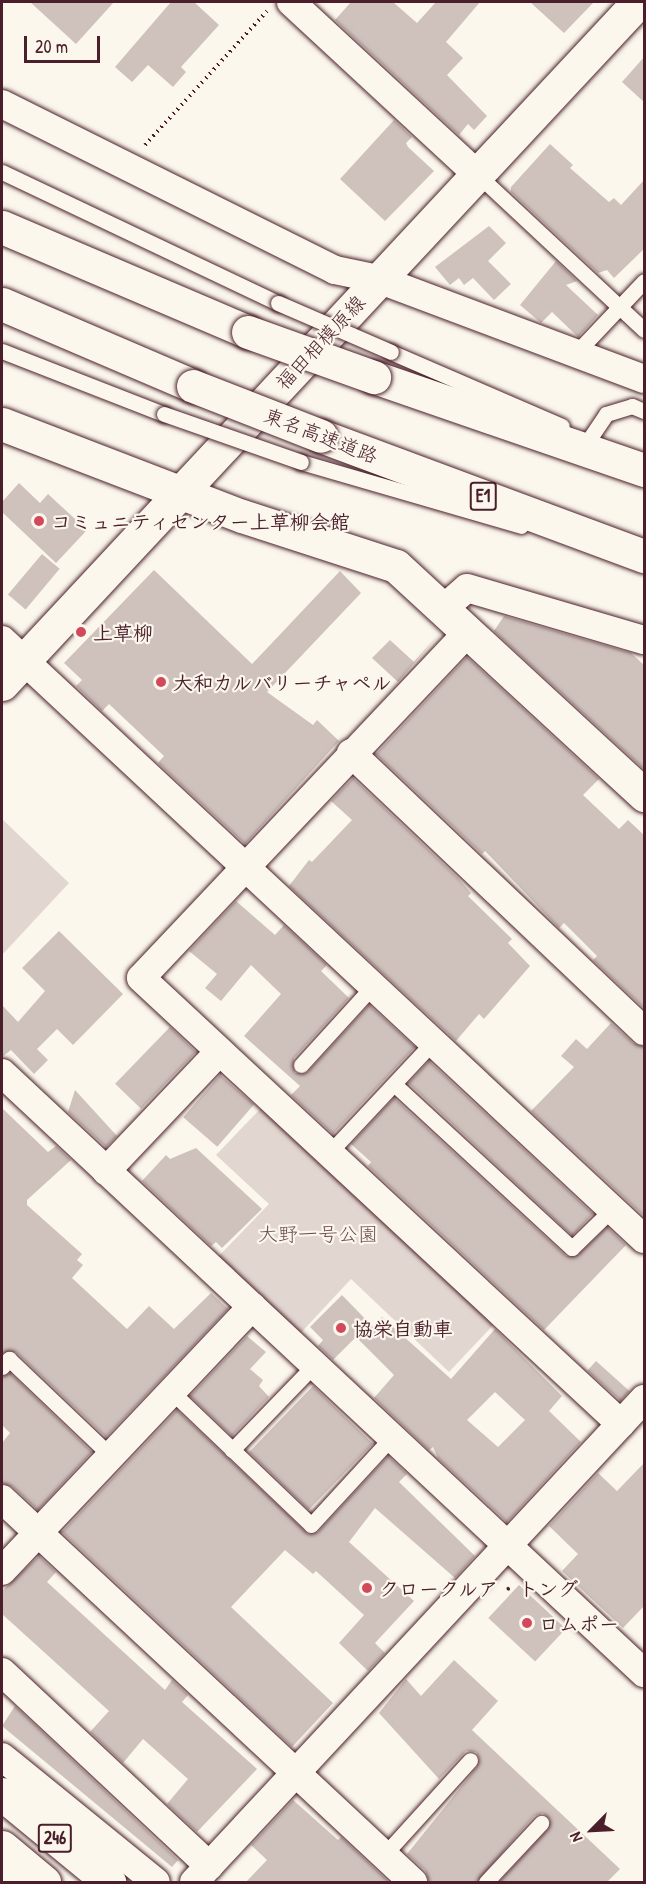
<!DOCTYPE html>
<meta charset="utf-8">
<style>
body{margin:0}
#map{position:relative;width:646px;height:1884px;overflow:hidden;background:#fbf7ec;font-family:"Patrick Hand","Klee One",sans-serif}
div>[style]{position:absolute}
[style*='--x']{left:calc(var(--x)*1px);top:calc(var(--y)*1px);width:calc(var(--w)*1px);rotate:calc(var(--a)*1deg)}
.green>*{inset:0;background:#e2d7d0}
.building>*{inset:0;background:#cfc2bc;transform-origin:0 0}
.path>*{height:4px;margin-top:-2px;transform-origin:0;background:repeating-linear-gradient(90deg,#4a1f2b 0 1.5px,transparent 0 6px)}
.roads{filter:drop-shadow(0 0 2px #4a1f2b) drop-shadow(0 0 2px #4a1f2b)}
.service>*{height:15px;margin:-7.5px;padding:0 7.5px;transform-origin:7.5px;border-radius:7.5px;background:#fbf7ec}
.minor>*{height:28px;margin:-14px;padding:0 14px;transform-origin:14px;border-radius:14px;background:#fbf7ec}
.tertiary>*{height:33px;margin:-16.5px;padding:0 16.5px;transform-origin:16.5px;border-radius:16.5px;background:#fbf7ec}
.trunk>*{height:33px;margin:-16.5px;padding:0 16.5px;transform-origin:16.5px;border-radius:16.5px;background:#fbf7ec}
.motorway>*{height:33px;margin:-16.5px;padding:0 16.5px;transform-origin:16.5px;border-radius:16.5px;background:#fbf7ec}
.bridges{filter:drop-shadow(0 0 2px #4a1f2b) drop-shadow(0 0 2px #4a1f2b)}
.service-bridge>*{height:15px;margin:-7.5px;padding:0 7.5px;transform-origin:7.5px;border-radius:7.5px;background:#fbf7ec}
.motorway-bridge>*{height:33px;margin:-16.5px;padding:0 16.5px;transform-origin:16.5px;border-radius:16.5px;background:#fbf7ec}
.dots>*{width:16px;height:16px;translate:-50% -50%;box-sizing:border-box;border:3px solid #fbf7ec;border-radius:50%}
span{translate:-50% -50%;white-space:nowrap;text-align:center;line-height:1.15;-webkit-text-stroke:4.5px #fbf7ec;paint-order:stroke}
.shield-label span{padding:2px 4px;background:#fbf7ec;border:2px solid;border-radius:4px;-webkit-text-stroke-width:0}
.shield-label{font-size:18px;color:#4a1f2b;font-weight:700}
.street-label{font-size:20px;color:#4a1f2b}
.poi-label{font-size:20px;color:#4a1f2b;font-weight:700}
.left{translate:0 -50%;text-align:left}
.park-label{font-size:20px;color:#704d54}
.frame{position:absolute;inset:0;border:3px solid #4a1f2b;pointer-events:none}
.north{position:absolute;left:562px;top:1800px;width:60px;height:60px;-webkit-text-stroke:4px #fbf7ec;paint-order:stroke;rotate:246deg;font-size:16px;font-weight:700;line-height:24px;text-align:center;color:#4a1f2b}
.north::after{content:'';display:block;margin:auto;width:21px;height:27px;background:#4a1f2b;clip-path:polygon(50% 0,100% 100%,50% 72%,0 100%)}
.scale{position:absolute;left:24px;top:36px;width:76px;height:27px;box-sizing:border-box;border:3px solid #4a1f2b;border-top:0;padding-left:8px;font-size:18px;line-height:21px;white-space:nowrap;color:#4a1f2b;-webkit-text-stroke:4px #fbf7ec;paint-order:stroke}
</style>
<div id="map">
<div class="green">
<div style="clip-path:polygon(2px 819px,69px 883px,2px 955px)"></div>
<div style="clip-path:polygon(264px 1105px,497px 1321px,449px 1372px,351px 1279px,297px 1337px,215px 1260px,269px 1204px,216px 1155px)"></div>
</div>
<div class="building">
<div style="clip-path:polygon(30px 2px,114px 2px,76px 44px)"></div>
<div style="clip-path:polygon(171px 2px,194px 2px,219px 25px,181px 67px,186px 72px,173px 87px,148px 65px,132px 82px,115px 67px)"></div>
<div style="clip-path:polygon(351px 2px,393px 2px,417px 23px,436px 2px,480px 2px,446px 42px,463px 58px,447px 75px,487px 116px,474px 130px,468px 124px,459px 135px,335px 20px)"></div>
<div style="clip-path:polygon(530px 2px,594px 2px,564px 33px)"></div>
<div style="clip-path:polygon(645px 56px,645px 103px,622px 82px)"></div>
<div style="clip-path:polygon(394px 120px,412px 137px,406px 143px,408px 147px,434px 171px,385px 221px,340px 179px)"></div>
<div style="clip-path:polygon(550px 144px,573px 165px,570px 168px,609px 202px,614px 198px,621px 205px,645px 179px,645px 248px,614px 278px,607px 270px,598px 273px,511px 192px,511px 187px)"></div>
<div style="clip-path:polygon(489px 226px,506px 243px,488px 261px,511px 284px,494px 300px,473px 278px,464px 285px,459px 278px,450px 285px,435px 267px)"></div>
<div style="clip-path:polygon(556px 261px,577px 281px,566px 285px,598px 315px,578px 337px,552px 312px,541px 323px,520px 305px)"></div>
<div style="clip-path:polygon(19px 483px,40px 503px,48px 494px,87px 530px,56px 563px,2px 512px,2px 502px)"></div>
<div style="left:42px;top:554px;width:23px;height:53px;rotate:40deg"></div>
<div style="clip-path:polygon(154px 570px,252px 664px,340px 571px,361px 593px,267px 692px,313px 725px,317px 720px,339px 741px,245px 844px,158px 763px,164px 756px,109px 704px,102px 711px,76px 686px,82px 680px,64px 663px)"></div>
<div style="clip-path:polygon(504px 616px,631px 653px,645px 666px,645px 770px,494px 631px)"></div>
<div style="clip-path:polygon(440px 633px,398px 682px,372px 658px,390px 640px,414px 662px)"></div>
<div style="clip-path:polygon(467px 657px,599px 779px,583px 795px,619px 829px,628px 820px,645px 836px,645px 1009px,593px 960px,597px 956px,564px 923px,559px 928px,485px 851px,482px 854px,376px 754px)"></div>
<div style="clip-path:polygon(353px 778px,458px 878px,471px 893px,468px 896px,512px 939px,508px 943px,530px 966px,484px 1019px,479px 1014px,456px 1041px,289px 886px,309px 860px,312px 862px,352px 820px,331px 801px)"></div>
<div style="clip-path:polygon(236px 901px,275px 935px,284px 925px,327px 965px,321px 971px,349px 998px,294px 1058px,295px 1073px,308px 1072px,369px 1005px,415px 1047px,333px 1134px,291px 1095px,300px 1086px,244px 1036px,281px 994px,251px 965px,221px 1001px,205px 988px,217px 974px,189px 951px)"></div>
<div style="clip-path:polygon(59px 931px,123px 994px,73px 1045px,57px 1029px,37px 1049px,48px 1060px,34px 1074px,11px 1050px,2px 1057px,2px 1005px,18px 1022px,45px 991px,22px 968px)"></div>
<div style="clip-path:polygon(611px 1023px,633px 1043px,645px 1047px,645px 1217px,531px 1111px,574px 1067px,561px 1056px,576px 1039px,587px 1049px)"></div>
<div style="left:170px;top:1027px;width:36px;height:79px;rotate:44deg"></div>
<div style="left:429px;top:1061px;width:224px;height:30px;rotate:43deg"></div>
<div style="left:220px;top:1075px;width:45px;height:56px;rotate:41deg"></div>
<div style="clip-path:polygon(75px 1090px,117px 1136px,106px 1147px,68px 1112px)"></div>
<div style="clip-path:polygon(394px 1098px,566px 1256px,578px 1255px,607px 1227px,626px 1245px,544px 1330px,368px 1166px,371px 1162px,351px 1144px)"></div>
<div style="clip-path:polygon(2px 1108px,48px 1152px,56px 1146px,71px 1160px,27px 1200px,27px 1205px,82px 1254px,77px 1260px,83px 1265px,72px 1278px,127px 1329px,149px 1306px,174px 1329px,211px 1293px,228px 1309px,106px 1437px,16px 1352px,2px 1353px)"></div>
<div style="clip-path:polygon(196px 1148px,262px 1209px,222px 1248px,216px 1242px,211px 1246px,142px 1181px,166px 1155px,170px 1159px)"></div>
<div style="clip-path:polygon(evenodd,342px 1295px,373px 1327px,382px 1317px,451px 1379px,495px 1329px,562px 1396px,549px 1411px,581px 1442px,507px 1522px,438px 1458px,433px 1447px,429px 1450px,374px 1398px,394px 1375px,356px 1337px,333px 1360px,318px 1346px,323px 1340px,310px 1327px,342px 1295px,495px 1392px,525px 1420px,498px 1447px,467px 1420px,495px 1392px)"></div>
<div style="clip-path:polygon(247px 1336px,266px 1352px,250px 1369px,263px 1380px,259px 1386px,269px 1397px,232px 1436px,190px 1396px)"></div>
<div style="left:596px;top:1361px;width:45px;height:13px;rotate:42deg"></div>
<div style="clip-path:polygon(10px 1373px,92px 1452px,38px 1510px,13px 1487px,2px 1483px,2px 1443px,10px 1433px,2px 1425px,2px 1377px)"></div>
<div style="left:313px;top:1386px;width:83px;height:92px;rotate:44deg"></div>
<div style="clip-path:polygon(177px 1410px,308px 1534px,318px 1532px,388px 1456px,407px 1474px,399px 1482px,475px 1556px,455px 1578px,375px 1508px,349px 1542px,414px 1601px,375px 1643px,385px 1653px,368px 1671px,339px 1643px,364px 1615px,316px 1571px,313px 1574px,285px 1550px,231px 1607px,333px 1703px,292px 1747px,62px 1532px)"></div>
<div style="clip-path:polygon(645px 1462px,645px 1605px,623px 1628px,562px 1571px,578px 1554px,549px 1526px,598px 1473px,617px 1491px)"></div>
<div style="clip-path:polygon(39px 1556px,56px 1572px,47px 1582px,165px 1690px,172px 1680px,188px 1695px,182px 1702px,257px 1769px,197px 1832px,167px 1804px,188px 1779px,143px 1739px,123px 1763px,90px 1732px,109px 1711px,2px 1614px,2px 1591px)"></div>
<div style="left:519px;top:1585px;width:64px;height:45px;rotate:43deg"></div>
<div style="clip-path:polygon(454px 1660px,498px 1701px,472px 1730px,620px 1869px,607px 1882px,499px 1882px,548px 1829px,550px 1820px,543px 1813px,534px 1816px,477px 1882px,429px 1882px,425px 1870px,407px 1854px,477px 1767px,479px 1758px,476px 1752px,466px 1751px,439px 1779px,379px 1713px,406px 1679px,421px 1696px)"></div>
<div style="clip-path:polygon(15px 1706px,178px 1860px,172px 1867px,2px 1726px)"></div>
<div style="clip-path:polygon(293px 1800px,338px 1840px,341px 1837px,389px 1882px,246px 1882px,267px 1860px,251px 1845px)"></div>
</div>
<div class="path">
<div style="--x:145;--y:145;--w:181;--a:-47.7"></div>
</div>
<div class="roads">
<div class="service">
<div style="--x:2;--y:172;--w:306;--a:25.4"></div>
<div style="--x:478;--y:175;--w:227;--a:43"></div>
<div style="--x:2;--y:351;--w:174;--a:21.3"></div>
<div style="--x:391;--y:352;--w:186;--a:23.4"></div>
<div style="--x:575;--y:354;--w:100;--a:-46.6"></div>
<div style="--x:590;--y:438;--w:29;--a:-56"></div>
<div style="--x:606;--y:414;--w:27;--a:-17"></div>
<div style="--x:632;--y:406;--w:13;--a:23"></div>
<div style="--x:301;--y:462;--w:229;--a:16.2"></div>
<div style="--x:301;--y:1065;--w:107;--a:-47.7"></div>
<div style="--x:394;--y:1084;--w:242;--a:42.7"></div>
<div style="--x:572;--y:1248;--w:56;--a:-44.3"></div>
<div style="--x:329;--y:1153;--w:152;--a:-46.9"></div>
<div style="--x:2;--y:1367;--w:11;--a:-49"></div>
<div style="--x:9;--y:1359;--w:141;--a:43.6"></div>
<div style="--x:172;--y:1392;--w:192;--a:43.7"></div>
<div style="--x:311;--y:1525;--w:120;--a:-47.4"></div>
<div style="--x:232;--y:1450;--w:118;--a:-46"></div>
<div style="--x:384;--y:1855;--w:128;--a:-47.8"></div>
<div style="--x:486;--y:1882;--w:81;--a:-47"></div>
</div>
<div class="minor">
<div style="--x:291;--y:2;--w:255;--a:42.8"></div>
<div style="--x:2;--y:104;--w:372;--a:26.5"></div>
<div style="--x:335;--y:270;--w:44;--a:11.8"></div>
<div style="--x:378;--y:279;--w:284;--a:20.6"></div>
<div style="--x:444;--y:608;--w:30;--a:-41"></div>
<div style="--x:467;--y:588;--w:184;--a:16.4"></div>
<div style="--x:469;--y:631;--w:477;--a:133.4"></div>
<div style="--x:141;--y:978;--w:655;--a:42.9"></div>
<div style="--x:2;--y:640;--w:878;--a:43.02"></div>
<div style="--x:351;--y:753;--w:404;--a:43.5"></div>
<div style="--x:2;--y:1073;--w:879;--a:43.06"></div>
<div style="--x:106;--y:1171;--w:164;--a:-46.5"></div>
<div style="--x:2;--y:1499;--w:562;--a:42.98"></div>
<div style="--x:2;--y:1571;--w:364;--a:-46.6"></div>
<div style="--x:2;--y:1672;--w:284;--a:43.1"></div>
<div style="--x:2;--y:1757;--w:198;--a:39.1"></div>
<div style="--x:2;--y:1879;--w:4;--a:45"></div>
<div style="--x:194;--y:1882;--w:660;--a:-47.03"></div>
</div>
<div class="tertiary">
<div style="--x:2;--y:424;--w:257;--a:21"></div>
<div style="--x:242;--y:516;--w:162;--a:18"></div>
<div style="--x:396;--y:566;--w:338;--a:42.7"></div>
<div style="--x:2;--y:684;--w:933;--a:-47"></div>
</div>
<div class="trunk">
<div style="--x:2;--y:1794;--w:139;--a:39.4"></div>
<div style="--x:2;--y:1847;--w:55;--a:39.8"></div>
</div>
<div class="motorway">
<div style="--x:2;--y:227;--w:267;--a:23.1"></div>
<div style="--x:2;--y:304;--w:208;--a:23.2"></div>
<div style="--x:374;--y:377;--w:286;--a:19"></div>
<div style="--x:321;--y:436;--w:345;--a:20.4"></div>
</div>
</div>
<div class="bridges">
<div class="service-bridge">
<div style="--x:278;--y:303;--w:123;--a:23.4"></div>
<div style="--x:164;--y:414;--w:145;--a:19.3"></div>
</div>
<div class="motorway-bridge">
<div style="--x:248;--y:332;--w:134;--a:19.7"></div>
<div style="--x:193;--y:386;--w:137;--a:21.3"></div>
</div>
</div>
<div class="dots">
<div style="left:39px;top:521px;background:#d1495b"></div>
<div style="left:81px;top:632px;background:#d1495b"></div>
<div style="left:161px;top:682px;background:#d1495b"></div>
<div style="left:341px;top:1328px;background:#d1495b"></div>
<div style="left:367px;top:1588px;background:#d1495b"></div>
<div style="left:527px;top:1623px;background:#d1495b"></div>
</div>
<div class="shield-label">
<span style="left:483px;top:496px">E1</span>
<span style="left:55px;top:1838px">246</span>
</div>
<div class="street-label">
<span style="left:320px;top:342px;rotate:-47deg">福田相模原線</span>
<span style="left:321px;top:435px;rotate:21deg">東名高速道路</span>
</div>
<div class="poi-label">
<span class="left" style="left:51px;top:521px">コミュニティセンター上草柳会館</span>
<span class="left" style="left:93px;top:632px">上草柳</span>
<span class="left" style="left:173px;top:682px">大和カルバリーチャペル</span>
<span class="left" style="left:353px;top:1328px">協栄自動車</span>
<span class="left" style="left:379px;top:1588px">クロークルア・トング</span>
<span class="left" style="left:539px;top:1623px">ロムポー</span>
</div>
<div class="park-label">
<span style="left:318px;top:1233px">大野一号公園</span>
</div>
<div class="frame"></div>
<div class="north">N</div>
<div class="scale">20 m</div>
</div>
